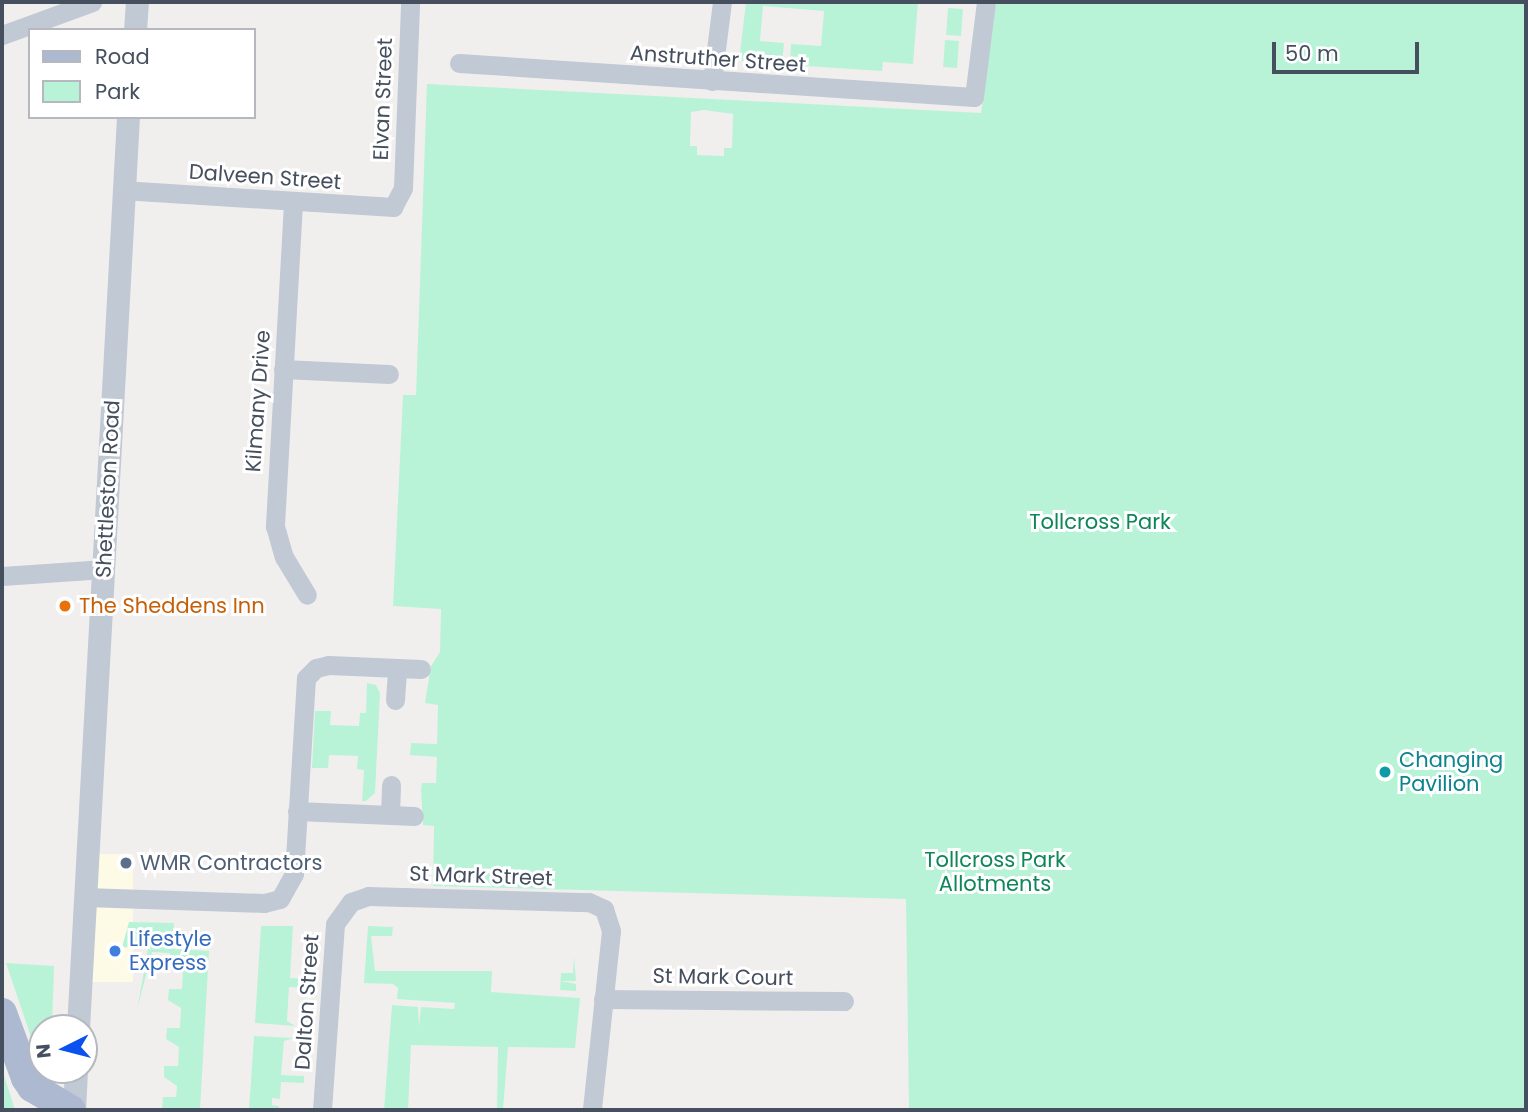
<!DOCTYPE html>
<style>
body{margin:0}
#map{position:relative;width:1528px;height:1112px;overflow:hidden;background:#f1efee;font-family:Poppins,sans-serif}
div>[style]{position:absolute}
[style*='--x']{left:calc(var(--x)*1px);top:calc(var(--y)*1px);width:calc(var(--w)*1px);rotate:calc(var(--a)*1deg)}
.commercial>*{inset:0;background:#fdfae6;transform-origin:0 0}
.green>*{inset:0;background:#b9f3d7;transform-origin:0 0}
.minor>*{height:19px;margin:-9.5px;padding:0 9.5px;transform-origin:9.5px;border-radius:9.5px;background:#c1c9d5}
.tertiary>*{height:23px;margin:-11.5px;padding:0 11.5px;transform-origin:11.5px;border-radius:11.5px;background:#c1c9d5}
.primary>*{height:30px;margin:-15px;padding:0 15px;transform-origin:15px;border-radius:15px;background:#acb9d0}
.dots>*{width:19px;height:19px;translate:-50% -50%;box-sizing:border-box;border:4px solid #fff;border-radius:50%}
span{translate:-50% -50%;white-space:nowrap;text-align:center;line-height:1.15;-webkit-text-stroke:6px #fff;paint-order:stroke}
.street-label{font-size:21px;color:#454f5e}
.park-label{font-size:21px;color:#0f8659}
.food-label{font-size:21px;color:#c56008}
.left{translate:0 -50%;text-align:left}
.culture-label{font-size:21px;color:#0d838f}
.service-label{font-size:21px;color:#4e5e75}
.shop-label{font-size:21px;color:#366cbe}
.frame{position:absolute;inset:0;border:4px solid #454f5e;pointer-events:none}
.legend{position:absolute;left:28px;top:28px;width:228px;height:91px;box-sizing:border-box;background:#fff;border:2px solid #b5b9bf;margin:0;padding:9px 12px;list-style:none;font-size:21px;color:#454f5e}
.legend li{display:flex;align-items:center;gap:14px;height:35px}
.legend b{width:35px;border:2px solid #b5b9bf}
.north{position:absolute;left:28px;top:1014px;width:70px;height:70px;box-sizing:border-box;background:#fff;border:2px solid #b5b9bf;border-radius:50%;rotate:264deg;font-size:19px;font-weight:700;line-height:28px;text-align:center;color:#454f5e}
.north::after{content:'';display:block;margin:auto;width:24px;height:32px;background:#0a51f0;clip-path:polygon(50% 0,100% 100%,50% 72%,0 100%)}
.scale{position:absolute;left:1272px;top:42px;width:147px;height:32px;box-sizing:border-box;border:4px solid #454f5e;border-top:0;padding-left:9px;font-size:21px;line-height:24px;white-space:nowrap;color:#454f5e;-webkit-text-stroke:5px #fff;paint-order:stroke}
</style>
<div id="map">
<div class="commercial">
<div style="left:92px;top:854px;width:41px;height:128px"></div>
</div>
<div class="green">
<div style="clip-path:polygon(746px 2px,918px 2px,913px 64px,883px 62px,882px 71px,790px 65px,791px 44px,821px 46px,824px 11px,763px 6px,760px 41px,784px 43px,782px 64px,739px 61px)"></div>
<div style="clip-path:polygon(evenodd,996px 2px,1526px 2px,1526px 1110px,909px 1110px,906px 899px,433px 886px,434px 826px,423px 825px,421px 789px,422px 783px,436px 783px,437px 757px,410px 755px,411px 743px,437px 744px,438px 705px,425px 703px,431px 666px,440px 652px,441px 609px,393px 606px,403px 395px,416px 395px,427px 84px,981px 113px,996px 2px,704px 110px,733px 114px,732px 148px,724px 148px,724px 156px,697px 155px,697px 146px,690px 146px,691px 112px,704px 110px)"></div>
<div style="left:948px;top:8px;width:15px;height:27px;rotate:4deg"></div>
<div style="left:945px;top:40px;width:14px;height:27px;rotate:4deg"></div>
<div style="clip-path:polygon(367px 683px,376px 685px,380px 693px,375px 793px,366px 801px,362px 801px,364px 770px,357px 769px,358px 756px,329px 755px,328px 768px,312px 768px,315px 711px,331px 711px,330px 725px,359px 726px,360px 713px,366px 713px)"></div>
<div style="clip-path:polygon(129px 922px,174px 923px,173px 949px,209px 951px,200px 1110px,162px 1110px,163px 1097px,176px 1097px,177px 1086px,164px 1077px,164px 1066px,178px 1066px,179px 1047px,166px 1039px,167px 1028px,180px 1028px,181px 1008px,168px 1000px,169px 989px,182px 989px,183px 971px,170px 964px,170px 953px,152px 952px,137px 1010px,148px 949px,122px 947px)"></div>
<div style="clip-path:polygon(261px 926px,293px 926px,290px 978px,309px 979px,309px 988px,289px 987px,287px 1021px,295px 1026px,255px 1023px)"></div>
<div style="clip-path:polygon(368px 926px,393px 927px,392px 936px,371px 936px,375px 971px,492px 971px,491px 992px,580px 998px,575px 1048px,508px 1047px,503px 1110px,497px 1110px,498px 1047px,411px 1045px,408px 1110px,384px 1110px,392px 1005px,418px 1007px,419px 1026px,421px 1007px,454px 1009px,455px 1003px,397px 999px,398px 988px,393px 984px,364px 983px)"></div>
<div style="clip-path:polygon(574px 956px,576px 981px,561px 981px,576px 984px,576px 991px,560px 990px,561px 973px,573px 973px)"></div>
<div style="clip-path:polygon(6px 963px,54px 966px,52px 1028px,42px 1028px,42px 1039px,32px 1040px)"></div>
<div style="clip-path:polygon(254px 1036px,294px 1038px,284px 1041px,281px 1075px,304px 1076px,304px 1083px,281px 1082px,280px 1099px,272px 1098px,272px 1105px,279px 1106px,279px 1110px,249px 1110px)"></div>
<div style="clip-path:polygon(2px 1069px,15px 1110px,2px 1110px)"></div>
</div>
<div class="minor">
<div style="--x:2;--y:35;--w:96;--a:-20.1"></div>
<div style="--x:459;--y:63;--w:516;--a:3.78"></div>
<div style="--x:974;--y:97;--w:96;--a:-82.8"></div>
<div style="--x:712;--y:81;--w:80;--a:-82.8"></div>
<div style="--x:122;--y:190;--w:272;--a:3.6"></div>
<div style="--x:393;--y:207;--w:21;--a:-62"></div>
<div style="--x:403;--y:188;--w:186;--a:-87.8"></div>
<div style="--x:293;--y:203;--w:324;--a:93.2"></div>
<div style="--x:275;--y:526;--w:32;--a:74"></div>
<div style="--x:284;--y:557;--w:44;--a:58.8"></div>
<div style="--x:283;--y:369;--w:106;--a:2.7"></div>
<div style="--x:2;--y:576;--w:103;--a:-3.9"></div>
<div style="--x:395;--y:700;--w:32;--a:-86"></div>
<div style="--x:297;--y:811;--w:117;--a:2.4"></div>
<div style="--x:390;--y:815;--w:30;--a:-88"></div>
<div style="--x:85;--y:897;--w:179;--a:1.9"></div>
<div style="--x:264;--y:903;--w:16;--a:-14"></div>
<div style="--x:280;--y:899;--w:29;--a:-61"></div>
<div style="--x:294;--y:874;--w:196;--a:-86.5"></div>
<div style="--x:306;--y:678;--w:14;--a:-45"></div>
<div style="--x:316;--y:668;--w:13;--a:-13"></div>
<div style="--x:329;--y:665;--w:92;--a:2.5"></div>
<div style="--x:603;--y:999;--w:241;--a:0.5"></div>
<div style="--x:322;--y:1110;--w:186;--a:-86"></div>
<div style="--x:335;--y:924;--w:27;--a:-54"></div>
<div style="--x:351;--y:902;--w:18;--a:-19"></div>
<div style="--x:368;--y:896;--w:221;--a:1.6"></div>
<div style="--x:589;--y:902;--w:17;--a:25"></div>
<div style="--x:604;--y:909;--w:23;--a:72"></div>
<div style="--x:611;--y:931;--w:180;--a:96.1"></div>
</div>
<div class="tertiary">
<div style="--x:135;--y:30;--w:28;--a:-86"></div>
<div style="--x:78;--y:1028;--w:912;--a:-86.86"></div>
<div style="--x:74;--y:1110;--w:40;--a:-87.1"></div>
</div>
<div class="primary">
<div style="--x:2;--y:1013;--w:69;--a:69.7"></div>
<div style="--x:26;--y:1078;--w:11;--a:56"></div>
<div style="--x:32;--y:1087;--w:45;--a:30.5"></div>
</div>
<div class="dots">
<div style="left:65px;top:606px;background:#e8710a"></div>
<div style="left:1385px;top:772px;background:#0f9aa8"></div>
<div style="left:126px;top:863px;background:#5c6f8a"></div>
<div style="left:115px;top:951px;background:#3f7fe0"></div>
</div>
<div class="street-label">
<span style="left:718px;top:59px;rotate:4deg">Anstruther Street</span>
<span style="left:383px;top:99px;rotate:-88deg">Elvan Street</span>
<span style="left:265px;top:177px;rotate:4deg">Dalveen Street</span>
<span style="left:258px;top:401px;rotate:-86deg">Kilmany Drive</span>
<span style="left:108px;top:489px;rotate:-87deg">Shettleston Road</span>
<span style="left:481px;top:876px;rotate:2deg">St Mark Street</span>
<span style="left:723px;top:977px;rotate:1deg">St Mark Court</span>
<span style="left:307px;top:1002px;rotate:-86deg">Dalton Street</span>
</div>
<div class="park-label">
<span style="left:1100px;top:522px">Tollcross Park</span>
<span style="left:995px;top:872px">Tollcross Park<br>Allotments</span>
</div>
<div class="food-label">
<span class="left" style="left:79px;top:606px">The Sheddens Inn</span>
</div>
<div class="culture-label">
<span class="left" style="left:1399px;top:772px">Changing<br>Pavilion</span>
</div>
<div class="service-label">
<span class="left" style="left:140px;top:863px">WMR Contractors</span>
</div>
<div class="shop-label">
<span class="left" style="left:129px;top:951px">Lifestyle<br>Express</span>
</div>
<div class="frame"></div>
<ul class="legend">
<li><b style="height:9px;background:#acb9d0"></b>Road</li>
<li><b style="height:19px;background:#b9f3d7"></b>Park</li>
</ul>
<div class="north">N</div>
<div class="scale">50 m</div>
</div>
